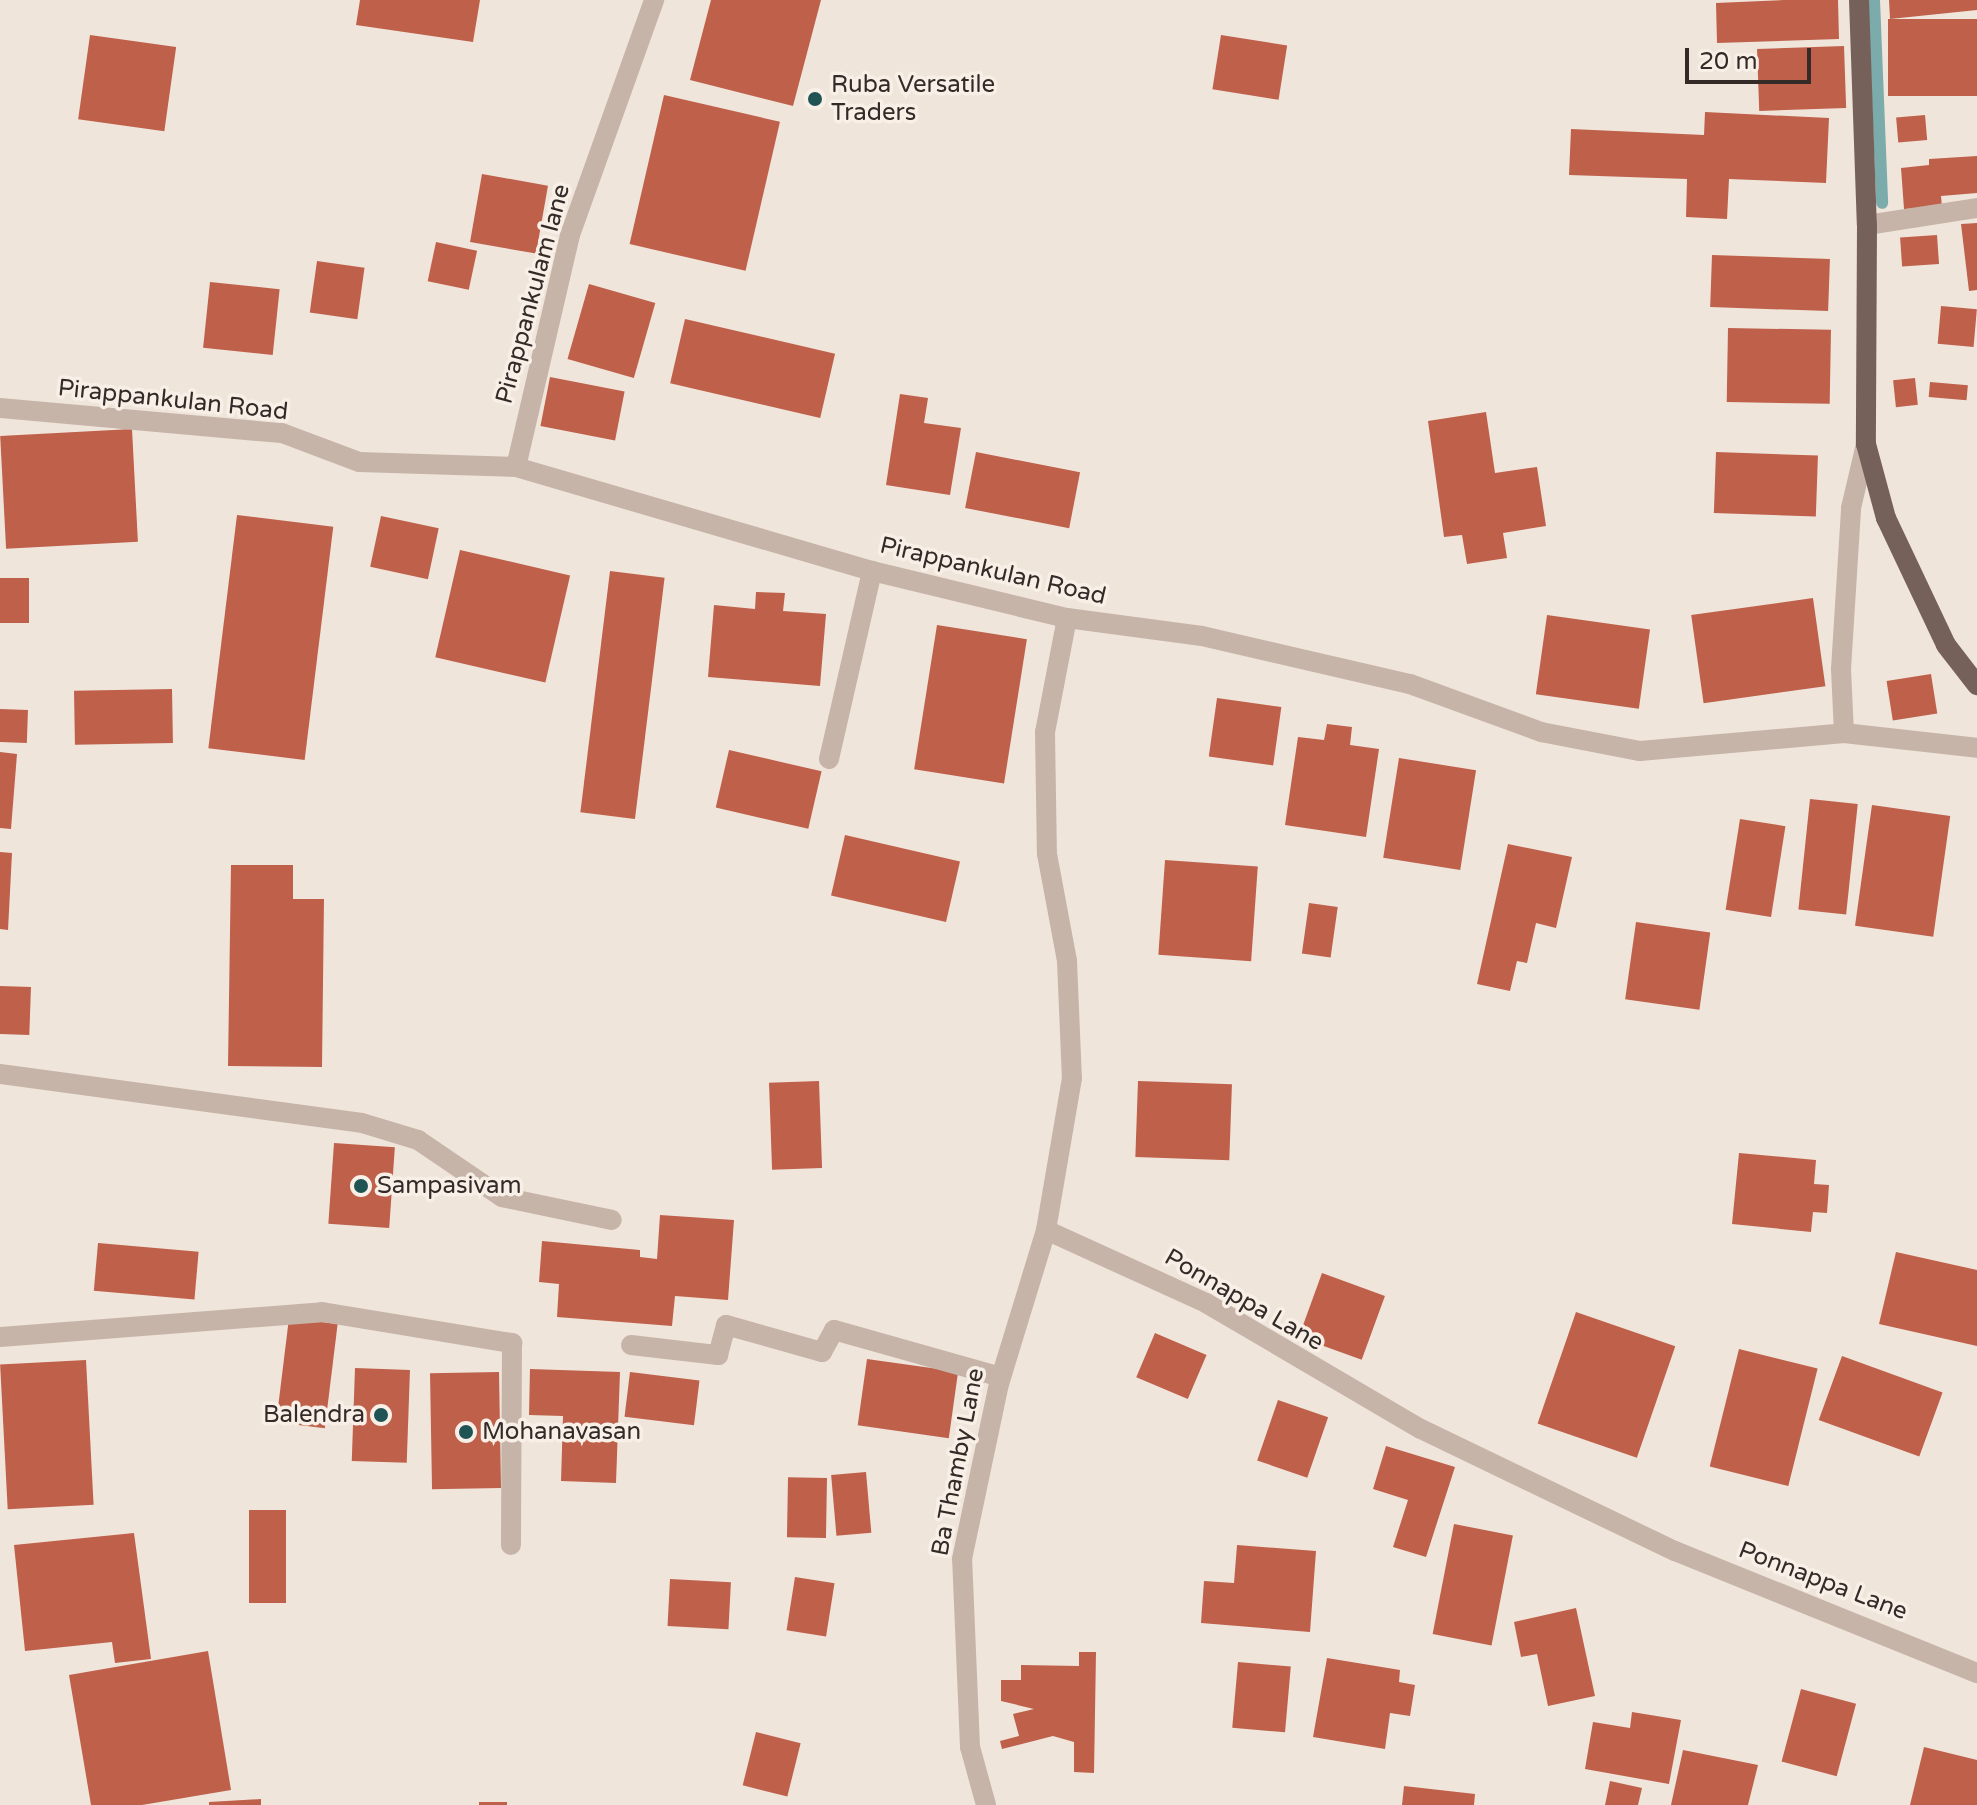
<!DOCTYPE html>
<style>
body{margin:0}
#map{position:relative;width:1977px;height:1805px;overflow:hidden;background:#f0e5db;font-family:"Varela Round",sans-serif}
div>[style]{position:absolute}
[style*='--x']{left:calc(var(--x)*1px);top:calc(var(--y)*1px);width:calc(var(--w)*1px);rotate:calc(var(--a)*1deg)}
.stream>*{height:12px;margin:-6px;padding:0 6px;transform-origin:6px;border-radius:6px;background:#7cabab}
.building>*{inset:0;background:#bf604b;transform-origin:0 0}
.minor>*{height:20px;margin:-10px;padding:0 10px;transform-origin:10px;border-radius:10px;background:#c7b4a8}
.primary>*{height:20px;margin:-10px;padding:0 10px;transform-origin:10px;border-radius:10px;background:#76615a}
.dots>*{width:22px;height:22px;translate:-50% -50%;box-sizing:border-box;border:4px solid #f8efe7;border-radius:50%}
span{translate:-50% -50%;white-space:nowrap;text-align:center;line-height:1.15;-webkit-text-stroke:7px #f8efe7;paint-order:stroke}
.poi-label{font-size:24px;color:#342b28}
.left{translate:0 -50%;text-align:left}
.right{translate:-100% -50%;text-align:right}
.street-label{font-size:24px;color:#342b28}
.scale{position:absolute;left:1685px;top:48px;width:126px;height:36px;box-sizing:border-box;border:4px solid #342b28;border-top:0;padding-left:10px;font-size:24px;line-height:28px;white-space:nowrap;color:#342b28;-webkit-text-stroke:6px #f8efe7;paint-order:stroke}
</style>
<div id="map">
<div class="stream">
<div style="--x:1874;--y:0;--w:203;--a:87.7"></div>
</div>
<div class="building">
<div style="clip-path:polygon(360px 0,480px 0,473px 42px,356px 25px)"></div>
<div style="clip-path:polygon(711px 0,821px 0,793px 106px,690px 80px)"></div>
<div style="clip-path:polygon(1784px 0,1838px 0,1839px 39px,1717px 43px,1716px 3px)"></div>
<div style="clip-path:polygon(1889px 0,1977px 0,1977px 10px,1890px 19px)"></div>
<div style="left:1977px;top:19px;width:77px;height:89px;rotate:90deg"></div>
<div style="left:90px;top:35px;width:87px;height:85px;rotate:8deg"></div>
<div style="left:1221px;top:35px;width:67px;height:55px;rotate:9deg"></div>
<div style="left:1844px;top:46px;width:62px;height:87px;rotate:88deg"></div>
<div style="left:664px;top:95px;width:119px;height:153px;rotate:13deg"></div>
<div style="clip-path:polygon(1705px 112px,1829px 118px,1826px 183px,1729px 179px,1727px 219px,1686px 217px,1687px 179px,1569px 175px,1571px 129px,1704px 135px)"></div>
<div style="left:1925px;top:115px;width:25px;height:29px;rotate:85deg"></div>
<div style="clip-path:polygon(1977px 156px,1977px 193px,1941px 196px,1942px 207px,1904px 209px,1901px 168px,1929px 165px,1929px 159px)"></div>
<div style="left:482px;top:174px;width:67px;height:69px;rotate:10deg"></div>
<div style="clip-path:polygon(1977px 223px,1977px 290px,1969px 291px,1961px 224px)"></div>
<div style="left:1937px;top:235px;width:29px;height:37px;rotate:86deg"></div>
<div style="left:436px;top:242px;width:42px;height:40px;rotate:12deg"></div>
<div style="left:1712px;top:255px;width:118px;height:52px;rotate:2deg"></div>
<div style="left:317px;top:261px;width:48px;height:52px;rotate:8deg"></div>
<div style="left:210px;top:282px;width:70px;height:66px;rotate:6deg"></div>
<div style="left:589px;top:284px;width:69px;height:78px;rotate:16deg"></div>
<div style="left:1941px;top:306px;width:36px;height:38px;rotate:5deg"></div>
<div style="left:685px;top:319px;width:154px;height:66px;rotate:13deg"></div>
<div style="left:1728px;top:328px;width:103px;height:74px;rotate:1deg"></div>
<div style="left:550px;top:377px;width:76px;height:50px;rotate:11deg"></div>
<div style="left:1915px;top:378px;width:27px;height:22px;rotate:84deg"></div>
<div style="left:1930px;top:382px;width:38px;height:15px;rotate:5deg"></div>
<div style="clip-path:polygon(900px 394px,928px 398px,924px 423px,961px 428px,950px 495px,886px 485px)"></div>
<div style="clip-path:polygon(1486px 412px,1495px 473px,1537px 467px,1546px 526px,1503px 533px,1507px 558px,1467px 564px,1462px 535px,1444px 537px,1428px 421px)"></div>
<div style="left:132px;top:429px;width:113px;height:132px;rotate:87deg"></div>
<div style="left:976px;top:452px;width:106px;height:57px;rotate:11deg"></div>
<div style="left:1716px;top:452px;width:102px;height:61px;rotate:2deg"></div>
<div style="left:237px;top:515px;width:97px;height:235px;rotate:7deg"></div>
<div style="left:381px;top:516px;width:59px;height:52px;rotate:12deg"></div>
<div style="left:460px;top:550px;width:113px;height:110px;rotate:13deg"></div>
<div style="left:610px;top:571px;width:55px;height:243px;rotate:7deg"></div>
<div style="left:0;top:578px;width:29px;height:45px"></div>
<div style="clip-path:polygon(756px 592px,785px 593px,783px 611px,826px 614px,820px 686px,708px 677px,714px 605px,755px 609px)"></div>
<div style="left:1813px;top:598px;width:89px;height:123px;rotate:82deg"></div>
<div style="left:1547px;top:615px;width:104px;height:80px;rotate:8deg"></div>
<div style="left:937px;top:625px;width:91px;height:146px;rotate:9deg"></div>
<div style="left:1931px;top:674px;width:40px;height:45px;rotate:81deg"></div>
<div style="left:172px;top:689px;width:54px;height:98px;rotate:89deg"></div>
<div style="left:1217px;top:698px;width:65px;height:59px;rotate:8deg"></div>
<div style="left:0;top:709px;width:28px;height:33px;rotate:2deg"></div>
<div style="clip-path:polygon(1327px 724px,1352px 727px,1350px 745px,1379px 749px,1366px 837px,1285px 825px,1298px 737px,1324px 740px)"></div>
<div style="left:729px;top:750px;width:95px;height:59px;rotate:13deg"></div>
<div style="clip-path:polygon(0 752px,17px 754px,11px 829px,0 828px)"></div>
<div style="left:1399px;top:758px;width:78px;height:101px;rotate:9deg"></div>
<div style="left:1810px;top:799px;width:48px;height:111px;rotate:6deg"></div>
<div style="left:1872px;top:805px;width:79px;height:122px;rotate:8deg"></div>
<div style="left:1740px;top:819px;width:46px;height:92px;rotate:9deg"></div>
<div style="left:845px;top:835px;width:118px;height:62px;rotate:13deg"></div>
<div style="clip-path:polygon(1508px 844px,1572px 857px,1556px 928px,1536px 923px,1527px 963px,1517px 961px,1510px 991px,1477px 984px)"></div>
<div style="clip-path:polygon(0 852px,12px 853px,8px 930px,0 929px)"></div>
<div style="left:1165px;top:860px;width:93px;height:95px;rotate:4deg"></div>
<div style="clip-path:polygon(231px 865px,293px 865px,293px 899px,324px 899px,322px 1067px,228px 1066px)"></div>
<div style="left:1309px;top:903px;width:29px;height:51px;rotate:8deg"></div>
<div style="left:1636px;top:922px;width:75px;height:78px;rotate:8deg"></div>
<div style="left:0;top:986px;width:31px;height:48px;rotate:2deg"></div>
<div style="left:819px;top:1081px;width:87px;height:50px;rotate:88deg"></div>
<div style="left:1138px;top:1081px;width:94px;height:76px;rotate:2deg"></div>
<div style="left:334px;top:1143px;width:61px;height:81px;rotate:4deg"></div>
<div style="clip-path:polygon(1739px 1153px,1816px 1160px,1814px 1184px,1829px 1185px,1827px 1213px,1813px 1212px,1811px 1232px,1732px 1224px)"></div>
<div style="clip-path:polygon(660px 1215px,734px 1220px,728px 1300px,675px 1296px,672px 1326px,557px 1317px,559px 1284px,539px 1282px,542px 1241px,640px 1250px,640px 1257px,657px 1259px)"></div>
<div style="left:98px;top:1243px;width:101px;height:48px;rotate:5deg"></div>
<div style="clip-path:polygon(1896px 1252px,1977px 1270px,1977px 1346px,1879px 1324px)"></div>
<div style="left:1322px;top:1273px;width:67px;height:68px;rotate:20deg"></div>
<div style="left:1576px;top:1312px;width:105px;height:118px;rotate:19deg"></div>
<div style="left:289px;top:1318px;width:49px;height:105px;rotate:7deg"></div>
<div style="left:1155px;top:1333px;width:56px;height:48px;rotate:23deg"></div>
<div style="left:1739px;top:1349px;width:81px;height:121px;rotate:14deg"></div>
<div style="left:1842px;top:1356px;width:107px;height:68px;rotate:20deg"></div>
<div style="left:867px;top:1359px;width:92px;height:67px;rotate:8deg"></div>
<div style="left:86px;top:1360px;width:145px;height:86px;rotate:87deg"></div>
<div style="left:355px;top:1368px;width:55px;height:93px;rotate:2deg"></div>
<div style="clip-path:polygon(530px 1369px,620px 1372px,616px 1483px,561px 1481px,563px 1416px,529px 1415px)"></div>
<div style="left:499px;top:1372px;width:116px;height:69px;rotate:89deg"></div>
<div style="left:630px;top:1372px;width:70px;height:45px;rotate:7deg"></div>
<div style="left:1278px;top:1400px;width:53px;height:64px;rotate:19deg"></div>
<div style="clip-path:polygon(1386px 1446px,1455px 1467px,1426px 1557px,1393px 1547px,1408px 1500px,1373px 1489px)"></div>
<div style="left:866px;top:1472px;width:61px;height:35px;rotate:85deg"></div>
<div style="left:827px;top:1478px;width:60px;height:39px;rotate:91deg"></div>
<div style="left:286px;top:1510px;width:93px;height:37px;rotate:90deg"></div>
<div style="left:1454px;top:1524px;width:60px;height:112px;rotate:11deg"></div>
<div style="clip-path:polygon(134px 1533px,151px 1659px,115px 1663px,112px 1642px,25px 1651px,14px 1545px)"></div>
<div style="clip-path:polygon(1237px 1545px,1316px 1551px,1310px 1632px,1201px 1623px,1204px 1581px,1234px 1583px)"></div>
<div style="left:795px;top:1577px;width:40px;height:54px;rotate:9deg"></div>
<div style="left:670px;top:1579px;width:61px;height:47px;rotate:3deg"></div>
<div style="clip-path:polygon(1576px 1608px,1595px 1696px,1548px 1706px,1537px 1654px,1521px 1657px,1514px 1622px)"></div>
<div style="clip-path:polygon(208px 1651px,231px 1790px,142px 1805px,91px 1805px,69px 1675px)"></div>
<div style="clip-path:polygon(1079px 1652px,1096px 1652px,1094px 1773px,1074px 1772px,1074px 1742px,1053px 1736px,1002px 1749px,1000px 1741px,1019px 1736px,1013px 1714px,1034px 1709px,1001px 1701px,1001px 1680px,1021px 1680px,1021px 1665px,1079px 1666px)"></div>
<div style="clip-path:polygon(1327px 1658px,1400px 1670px,1399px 1682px,1415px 1685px,1410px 1716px,1390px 1713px,1385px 1749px,1313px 1737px)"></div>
<div style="left:1238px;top:1662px;width:53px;height:66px;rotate:5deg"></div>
<div style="left:1801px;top:1689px;width:57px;height:75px;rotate:15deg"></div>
<div style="clip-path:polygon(1632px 1712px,1681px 1720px,1669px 1784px,1585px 1769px,1593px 1722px,1630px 1728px)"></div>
<div style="left:756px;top:1732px;width:46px;height:55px;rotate:14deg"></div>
<div style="clip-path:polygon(1924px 1747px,1977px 1760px,1977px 1805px,1910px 1805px)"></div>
<div style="clip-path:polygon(1683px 1750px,1758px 1765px,1748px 1805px,1671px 1805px)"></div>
<div style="clip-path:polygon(1610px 1781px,1642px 1788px,1638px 1805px,1605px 1805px)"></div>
<div style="clip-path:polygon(1404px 1786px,1475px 1794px,1474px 1805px,1402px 1805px)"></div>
<div style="clip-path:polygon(261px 1799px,261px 1805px,209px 1805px,209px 1802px)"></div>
<div style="left:479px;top:1802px;width:28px;height:3px"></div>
</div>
<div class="minor">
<div style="--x:1867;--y:225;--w:111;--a:-8.8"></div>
<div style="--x:0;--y:408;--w:283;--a:5.1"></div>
<div style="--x:282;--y:433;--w:82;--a:20.6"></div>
<div style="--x:359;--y:462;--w:157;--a:1.8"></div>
<div style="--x:516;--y:467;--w:371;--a:16.3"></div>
<div style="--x:872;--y:571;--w:201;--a:13.6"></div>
<div style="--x:1067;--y:618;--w:136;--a:7.6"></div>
<div style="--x:1202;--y:636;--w:213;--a:13"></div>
<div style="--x:1410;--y:684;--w:140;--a:20.1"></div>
<div style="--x:1541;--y:732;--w:101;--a:10.9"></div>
<div style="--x:1640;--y:751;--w:205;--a:-5"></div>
<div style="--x:1844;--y:733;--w:134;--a:6.4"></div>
<div style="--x:516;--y:467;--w:238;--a:-76.9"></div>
<div style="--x:570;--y:235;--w:250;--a:-70.3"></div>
<div style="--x:1067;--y:618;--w:116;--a:100.9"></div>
<div style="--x:1045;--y:732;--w:122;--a:89.1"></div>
<div style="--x:1047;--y:854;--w:109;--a:79.4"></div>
<div style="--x:1067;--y:961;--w:117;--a:87.6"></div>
<div style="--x:1072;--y:1078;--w:154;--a:99.7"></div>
<div style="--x:1046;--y:1230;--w:176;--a:24.5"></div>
<div style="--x:1206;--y:1303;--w:249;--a:30.4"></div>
<div style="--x:1421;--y:1429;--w:282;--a:25.7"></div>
<div style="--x:1675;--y:1551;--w:326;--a:22"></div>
<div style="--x:1844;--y:733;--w:64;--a:-92.7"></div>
<div style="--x:1841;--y:669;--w:161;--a:-86.4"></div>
<div style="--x:1851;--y:508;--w:66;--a:-76.8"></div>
<div style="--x:829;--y:759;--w:193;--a:-77.1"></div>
<div style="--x:0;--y:1074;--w:365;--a:7.7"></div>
<div style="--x:362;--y:1123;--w:59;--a:16.9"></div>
<div style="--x:418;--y:1140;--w:102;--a:34.2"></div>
<div style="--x:502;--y:1197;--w:112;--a:11.8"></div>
<div style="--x:0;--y:1337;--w:323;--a:-4.4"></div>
<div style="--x:322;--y:1312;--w:193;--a:9.3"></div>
<div style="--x:512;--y:1343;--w:202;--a:90.3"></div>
<div style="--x:631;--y:1345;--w:88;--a:6.6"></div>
<div style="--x:718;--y:1355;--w:31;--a:-75"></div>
<div style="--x:726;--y:1325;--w:100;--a:15.7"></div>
<div style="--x:822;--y:1352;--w:25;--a:-61"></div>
<div style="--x:834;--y:1330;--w:173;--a:15.7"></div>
<div style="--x:986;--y:1805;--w:60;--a:-105.4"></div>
<div style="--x:970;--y:1747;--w:188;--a:-92.4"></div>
<div style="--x:962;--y:1559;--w:179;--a:-78.1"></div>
<div style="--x:999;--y:1384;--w:161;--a:-73"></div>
</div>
<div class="primary">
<div style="--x:1859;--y:0;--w:225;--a:88"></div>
<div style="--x:1867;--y:225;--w:219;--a:90.3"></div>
<div style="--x:1866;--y:444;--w:77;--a:74.9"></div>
<div style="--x:1886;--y:518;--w:140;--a:64.7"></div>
<div style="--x:1946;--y:645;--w:51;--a:52.2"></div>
</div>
<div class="dots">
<div style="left:815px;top:99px;background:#205353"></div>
<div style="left:361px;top:1186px;background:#205353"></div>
<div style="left:381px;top:1415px;background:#205353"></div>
<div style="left:466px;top:1432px;background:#205353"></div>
</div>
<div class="poi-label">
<span class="left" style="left:831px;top:99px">Ruba Versatile<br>Traders</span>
<span class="left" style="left:377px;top:1186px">Sampasivam</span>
<span class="right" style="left:365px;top:1415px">Balendra</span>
<span class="left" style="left:482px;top:1432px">Mohanavasan</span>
</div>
<div class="street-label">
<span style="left:533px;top:294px;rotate:-75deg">Pirappankulam lane</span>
<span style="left:173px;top:400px;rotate:6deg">Pirappankulan Road</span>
<span style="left:993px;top:571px;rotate:13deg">Pirappankulan Road</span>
<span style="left:1244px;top:1300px;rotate:30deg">Ponnappa Lane</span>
<span style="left:958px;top:1462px;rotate:-79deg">Ba Thamby Lane</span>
<span style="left:1823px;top:1581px;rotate:21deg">Ponnappa Lane</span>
</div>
<div class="scale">20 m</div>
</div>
